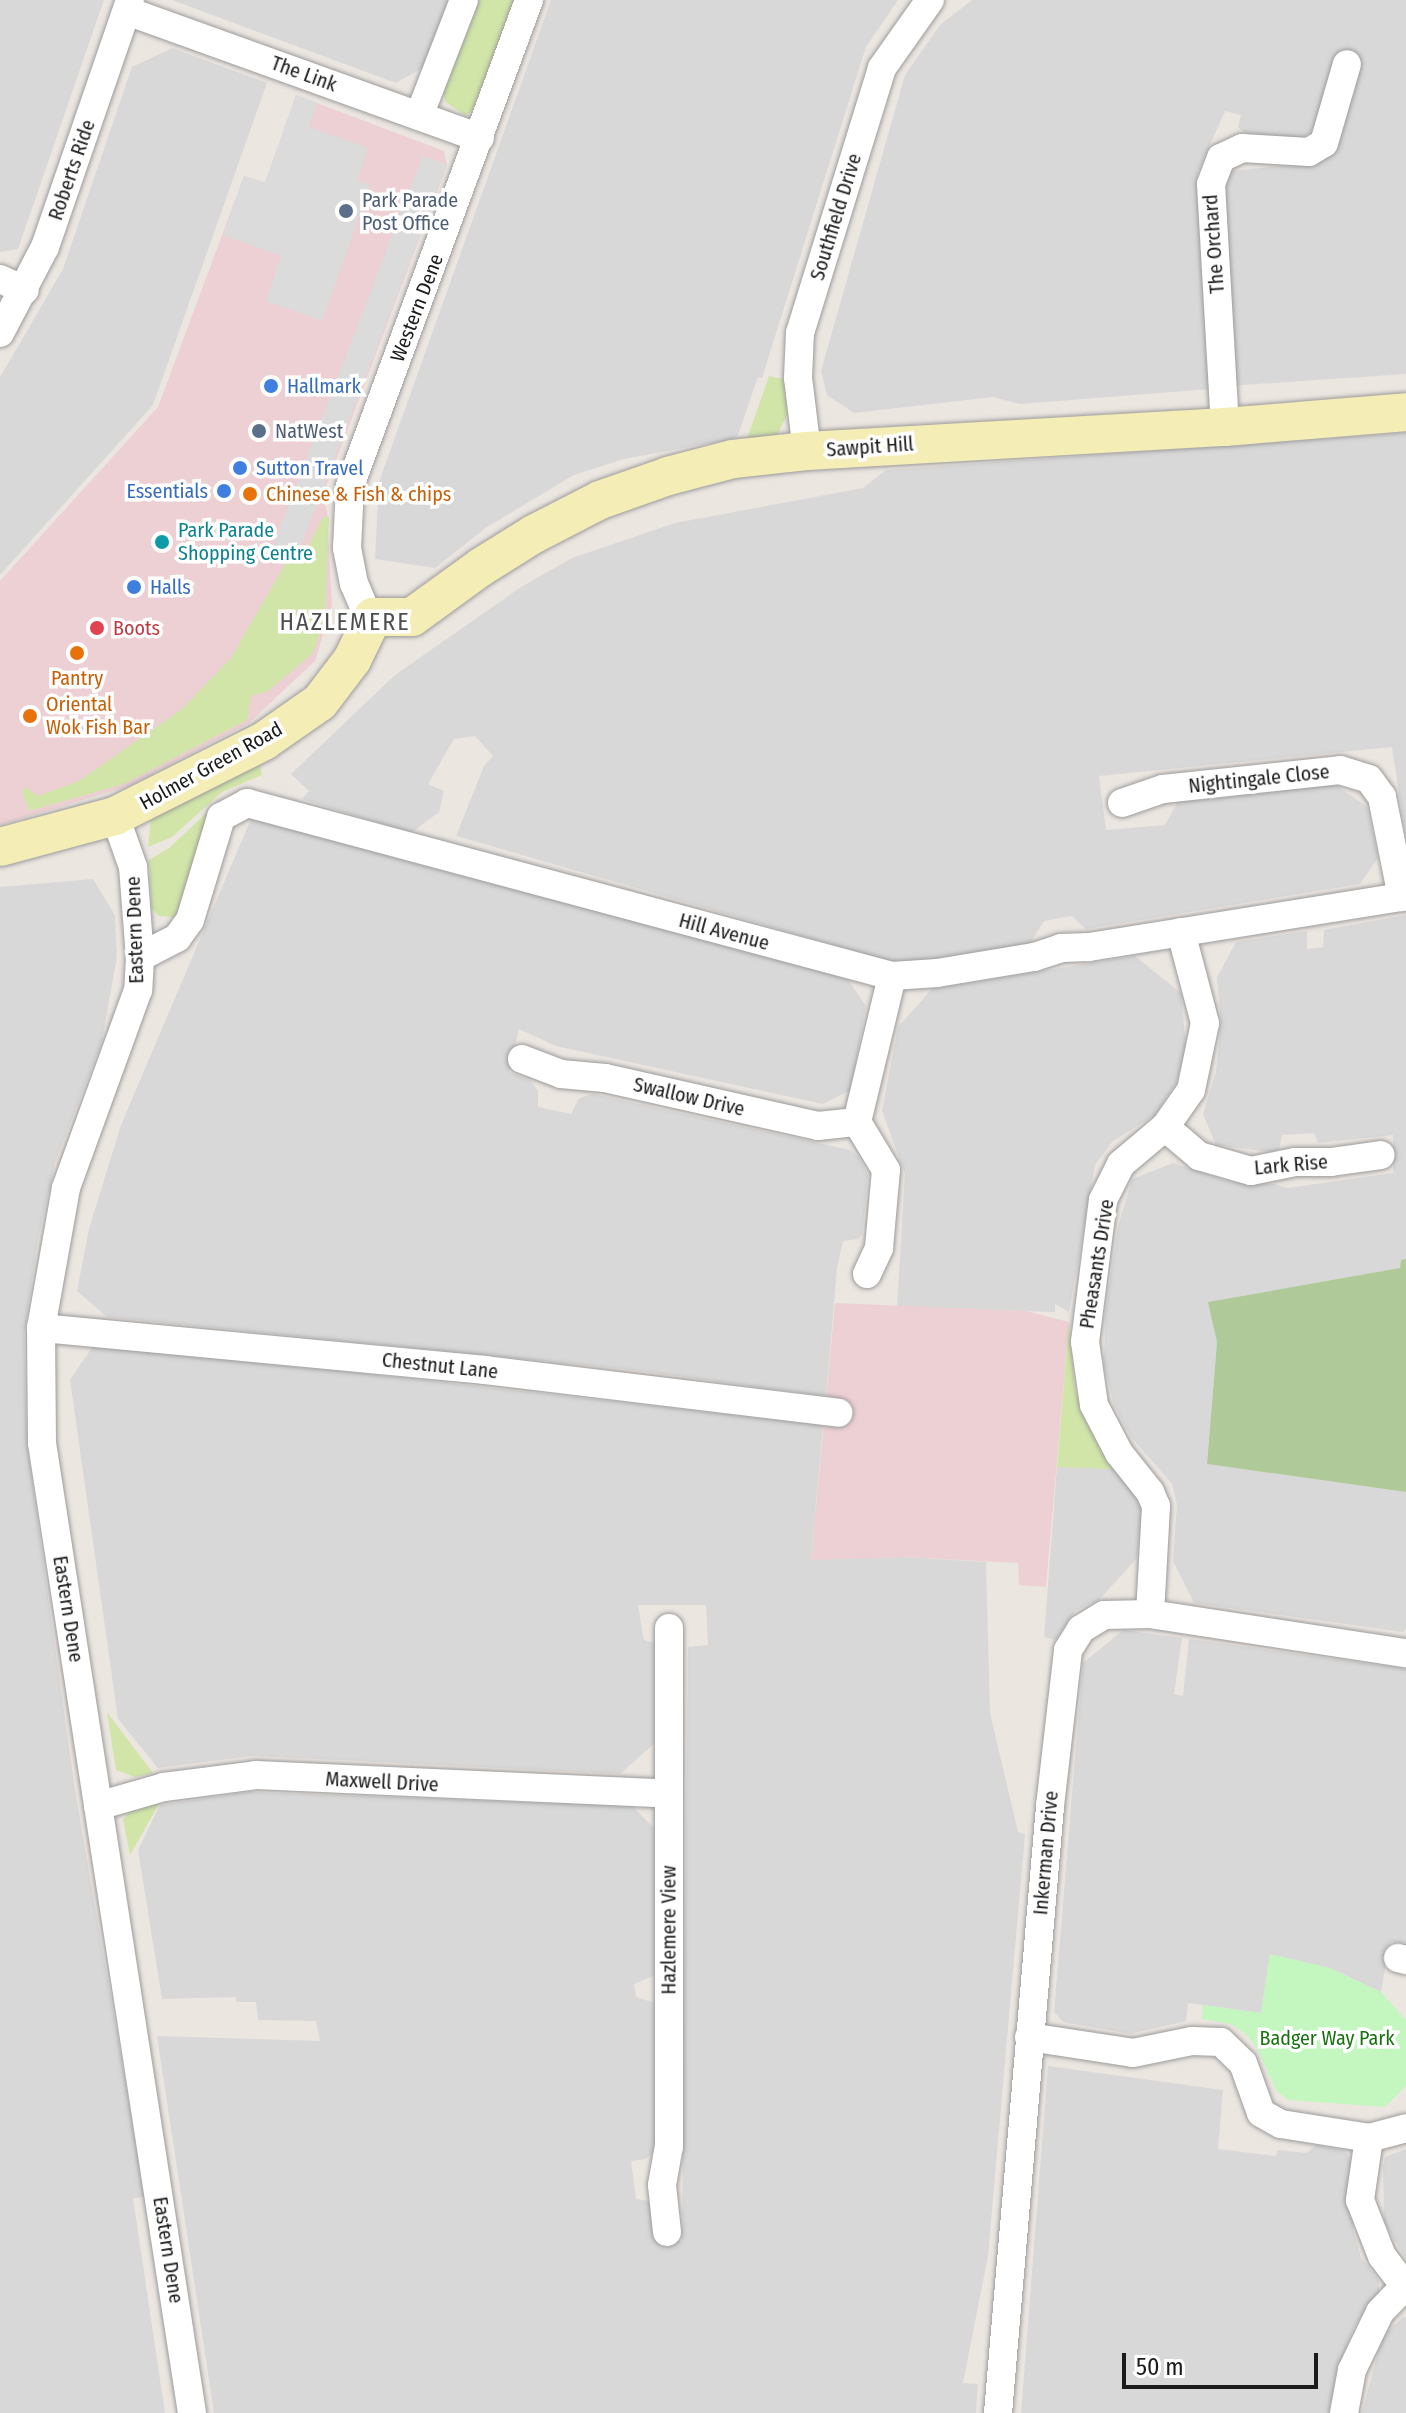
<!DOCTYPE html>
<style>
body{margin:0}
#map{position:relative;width:1406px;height:2413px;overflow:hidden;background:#ece6e1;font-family:"Fira Sans Condensed",sans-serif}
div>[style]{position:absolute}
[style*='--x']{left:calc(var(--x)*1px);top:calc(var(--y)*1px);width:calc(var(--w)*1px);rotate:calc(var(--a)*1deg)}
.residential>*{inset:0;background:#d9d8d8}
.commercial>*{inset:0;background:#edd0d4}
.grass>*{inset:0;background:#d1e5a8}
.forest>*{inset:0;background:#afc998}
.park>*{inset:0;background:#c4f6bf}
.parking>*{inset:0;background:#dbdbdb;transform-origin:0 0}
.roads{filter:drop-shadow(0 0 2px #9c9c9c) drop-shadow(0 0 2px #9c9c9c)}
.street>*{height:28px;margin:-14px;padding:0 14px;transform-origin:14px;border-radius:14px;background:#fff}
.secondary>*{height:38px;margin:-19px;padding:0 19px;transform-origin:19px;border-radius:19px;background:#f5edb6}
.dots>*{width:22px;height:22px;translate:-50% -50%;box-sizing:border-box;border:4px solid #fff;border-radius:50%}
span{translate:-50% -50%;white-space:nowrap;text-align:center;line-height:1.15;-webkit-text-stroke:7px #fff;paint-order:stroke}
.street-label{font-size:20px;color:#1b1b1b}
.service-label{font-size:20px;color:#4e5e75}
.left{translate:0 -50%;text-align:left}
.shop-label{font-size:20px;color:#366cbe}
.right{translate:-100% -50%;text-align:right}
.food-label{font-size:20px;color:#c56008}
.culture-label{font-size:20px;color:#0d838f}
.health-label{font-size:20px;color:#be3a42}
.park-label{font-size:20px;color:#1a7111}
.quarter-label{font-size:24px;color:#4e4e4e;letter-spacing:2px}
.scale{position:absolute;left:1122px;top:2353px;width:196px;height:36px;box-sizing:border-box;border:4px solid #1b1b1b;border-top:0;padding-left:10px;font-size:24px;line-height:28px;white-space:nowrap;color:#1b1b1b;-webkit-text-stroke:6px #fff;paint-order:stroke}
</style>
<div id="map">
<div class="residential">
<div style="clip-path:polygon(0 0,104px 0,18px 249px,0 252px)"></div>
<div style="clip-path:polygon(172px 0,448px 0,426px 66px,396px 83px)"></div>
<div style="clip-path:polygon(551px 0,898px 0,866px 47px,762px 378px,758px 377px,737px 438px,624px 459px,574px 475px,487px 527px,435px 568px,375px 559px,379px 482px)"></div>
<div style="clip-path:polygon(972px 0,1406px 0,1406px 374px,1229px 386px,1223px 172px,1325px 161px,1334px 139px,1324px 119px,1293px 147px,1245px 133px,1238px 127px,1241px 115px,1225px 111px,1197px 174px,1204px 232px,1210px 389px,1020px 404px,993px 397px,854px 413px,827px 395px,821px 371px,905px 75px,940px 25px)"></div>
<div style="clip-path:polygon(172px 48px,267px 83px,153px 405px,0 575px,0 377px,63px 269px,132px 67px)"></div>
<div style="clip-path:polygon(1406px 433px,1406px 838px,1392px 747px,1099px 776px,1106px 830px,1165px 825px,1178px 801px,1336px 785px,1367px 807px,1378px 858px,1360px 884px,1086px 929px,1072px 916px,1044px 921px,1030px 943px,914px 963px,893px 962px,456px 836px,484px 766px,493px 756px,475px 736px,454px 739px,428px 784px,444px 791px,439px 812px,411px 833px,302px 799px,309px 791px,291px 774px,395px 675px,521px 587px,572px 558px,675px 523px,863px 488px,886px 470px)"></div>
<div style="clip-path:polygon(251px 819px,847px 978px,866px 1006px,851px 1090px,823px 1104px,556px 1046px,519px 1029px,509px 1072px,530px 1080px,538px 1091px,538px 1107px,571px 1114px,579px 1098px,593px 1094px,850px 1150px,858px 1156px,868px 1175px,862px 1235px,858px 1239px,843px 1241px,837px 1268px,826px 1396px,633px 1370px,107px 1317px,77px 1291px,89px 1229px,121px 1125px)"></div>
<div style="clip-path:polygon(93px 879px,115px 915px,117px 956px,102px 1041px,55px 1163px,38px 1240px,24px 1334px,27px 1445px,75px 1790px,145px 2197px,133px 2198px,165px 2413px,0 2413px,0 887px)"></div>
<div style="clip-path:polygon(1406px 915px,1406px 1259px,1401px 1260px,1401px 1268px,1209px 1302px,1217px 1342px,1207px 1464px,1406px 1492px,1406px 1629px,1403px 1632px,1194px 1603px,1173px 1561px,1177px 1505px,1172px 1484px,1131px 1437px,1114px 1405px,1104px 1365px,1105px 1315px,1118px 1227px,1132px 1179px,1173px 1163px,1231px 1182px,1275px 1184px,1287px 1188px,1393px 1173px,1393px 1135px,1318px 1143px,1314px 1133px,1282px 1135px,1279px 1149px,1271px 1152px,1216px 1145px,1203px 1114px,1216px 1072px,1221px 1022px,1217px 977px,1236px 942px,1307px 931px,1307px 949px,1323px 947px,1324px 930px)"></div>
<div style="clip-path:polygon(1135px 956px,1181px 993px,1186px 1049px,1176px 1083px,1155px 1115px,1113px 1141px,1095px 1165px,1069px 1312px,1055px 1304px,1055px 1312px,897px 1307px,905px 1174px,882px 1111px,898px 1027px,932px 989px)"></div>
<div style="clip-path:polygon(93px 1346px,233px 1359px,823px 1425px,811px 1559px,903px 1557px,986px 1562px,990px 1713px,1018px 1832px,1025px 1834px,988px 2256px,963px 2383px,978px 2384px,976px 2413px,214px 2413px,157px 2036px,320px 2041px,316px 2021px,258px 2020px,256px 2002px,236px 2002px,236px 1997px,162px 1999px,138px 1850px,160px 1805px,248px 1792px,632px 1806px,654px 1828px,660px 1973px,634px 1984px,636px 1997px,655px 2003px,661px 2012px,656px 2151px,645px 2159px,631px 2161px,636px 2199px,649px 2201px,655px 2209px,653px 2237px,661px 2241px,682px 2241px,688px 1647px,708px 1645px,706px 1605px,638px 1605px,644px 1640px,657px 1644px,656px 1742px,620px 1774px,252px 1756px,158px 1768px,118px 1719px,70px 1380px)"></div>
<div style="clip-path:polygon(1057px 1467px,1115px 1469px,1143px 1505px,1137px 1558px,1099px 1600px,1075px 1611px,1055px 1640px,1044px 1637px)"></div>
<div style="clip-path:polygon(1123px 1630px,1182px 1638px,1174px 1694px,1183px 1696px,1189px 1639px,1406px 1669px,1406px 1943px,1390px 1942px,1381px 1992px,1330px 1968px,1270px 1955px,1261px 2013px,1188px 2003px,1186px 2021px,1130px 2034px,1063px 2022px,1054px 2012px,1083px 1663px)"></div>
<div style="clip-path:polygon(1048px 2066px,1223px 2090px,1218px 2149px,1276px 2156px,1278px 2150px,1307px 2153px,1316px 2145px,1345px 2151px,1351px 2160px,1353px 2229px,1361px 2258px,1379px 2280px,1379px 2293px,1355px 2325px,1338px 2367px,1329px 2413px,1021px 2413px)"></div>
<div style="clip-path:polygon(1406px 2149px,1406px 2259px,1384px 2222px,1383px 2167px,1385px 2157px)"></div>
<div style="clip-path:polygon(1403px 2317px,1406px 2317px,1406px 2413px,1362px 2413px,1382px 2337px)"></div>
</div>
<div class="commercial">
<div style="clip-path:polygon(296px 95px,444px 151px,447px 165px,323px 495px,327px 511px,332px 606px,315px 661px,249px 723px,129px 786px,0 825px,0 581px,158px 407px,244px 176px,265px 183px)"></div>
<div style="clip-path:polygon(835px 1303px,1026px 1311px,1069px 1322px,1046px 1587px,1019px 1585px,1018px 1563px,903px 1557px,811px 1560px)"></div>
</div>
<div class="grass">
<div style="clip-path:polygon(475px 0,514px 0,476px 107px,466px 116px,446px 102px,442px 89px)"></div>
<div style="clip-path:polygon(769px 376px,787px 380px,788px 413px,776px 437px,747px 439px)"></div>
<div style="clip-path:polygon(323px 517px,329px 517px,325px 618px,313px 653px,268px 691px,251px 696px,247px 720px,124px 784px,29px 811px,22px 792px,25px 787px,38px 796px,79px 781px,181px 710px,231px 658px,288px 559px,309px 545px)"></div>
<div style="clip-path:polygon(259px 762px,262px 775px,222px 792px,172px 837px,148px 847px,151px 820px,162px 809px)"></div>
<div style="clip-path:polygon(218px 802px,208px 821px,181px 910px,174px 917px,159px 916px,152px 909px,149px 860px,169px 848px)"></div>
<div style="clip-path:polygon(1069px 1322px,1075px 1389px,1095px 1438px,1115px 1469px,1057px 1467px)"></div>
<div style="clip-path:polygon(107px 1712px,153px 1773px,135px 1777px,116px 1770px)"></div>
<div style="clip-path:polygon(163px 1797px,130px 1855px,123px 1820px,131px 1809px)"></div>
</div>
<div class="forest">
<div style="clip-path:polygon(1406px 1259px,1406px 1492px,1207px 1464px,1217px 1342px,1208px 1302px,1400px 1268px,1401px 1260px)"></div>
</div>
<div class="park">
<div style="clip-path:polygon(1270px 1954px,1330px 1968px,1381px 1992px,1406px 2020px,1406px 2086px,1385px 2107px,1289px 2100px,1277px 2092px,1257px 2048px,1246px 2034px,1231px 2024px,1202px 2019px,1203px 2005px,1261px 2013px)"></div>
</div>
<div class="parking">
<div style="clip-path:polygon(296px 95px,317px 103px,309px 127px,368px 148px,357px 180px,370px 185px,322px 321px,266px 301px,281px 256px,223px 235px,244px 176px,265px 182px)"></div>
<div style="left:447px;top:165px;width:428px;height:26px;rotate:111deg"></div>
</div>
<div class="roads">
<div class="street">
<div style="--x:127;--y:11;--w:375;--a:19.8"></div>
<div style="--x:419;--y:116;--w:124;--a:-68.8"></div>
<div style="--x:0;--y:279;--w:27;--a:24"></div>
<div style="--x:0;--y:333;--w:97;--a:-62.4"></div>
<div style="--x:45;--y:247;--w:261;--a:-71"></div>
<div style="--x:1225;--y:427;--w:243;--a:-93.3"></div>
<div style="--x:1211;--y:184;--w:28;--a:-69"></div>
<div style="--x:1221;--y:158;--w:23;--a:-25"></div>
<div style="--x:1242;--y:148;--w:67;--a:3.4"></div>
<div style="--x:1309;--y:152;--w:17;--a:-31"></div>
<div style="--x:1324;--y:143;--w:82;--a:-73.8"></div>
<div style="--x:807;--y:451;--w:74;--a:-97"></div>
<div style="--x:798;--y:378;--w:45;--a:-87.5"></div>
<div style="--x:800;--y:333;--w:277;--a:-72.8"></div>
<div style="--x:882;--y:68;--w:83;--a:-54.8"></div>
<div style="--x:373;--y:617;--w:13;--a:-132"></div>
<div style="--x:364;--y:607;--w:25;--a:-113"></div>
<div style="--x:354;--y:584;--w:37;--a:-101"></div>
<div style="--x:347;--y:548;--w:62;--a:-87.2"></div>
<div style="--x:350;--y:486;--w:518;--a:-69.78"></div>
<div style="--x:1122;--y:803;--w:43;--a:-18.9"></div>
<div style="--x:1163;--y:789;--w:178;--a:-6.1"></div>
<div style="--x:1340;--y:770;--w:30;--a:17"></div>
<div style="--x:1369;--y:779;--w:22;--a:54"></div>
<div style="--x:1382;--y:797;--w:102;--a:78.7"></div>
<div style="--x:115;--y:816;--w:54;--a:70.6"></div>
<div style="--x:133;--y:867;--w:90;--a:85.6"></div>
<div style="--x:140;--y:957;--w:33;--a:93"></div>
<div style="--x:138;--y:990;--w:211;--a:110"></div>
<div style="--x:66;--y:1188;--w:142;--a:100.1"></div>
<div style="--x:41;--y:1328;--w:115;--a:89.5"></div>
<div style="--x:42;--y:1443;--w:982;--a:81.21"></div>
<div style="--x:140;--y:957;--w:42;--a:-27.2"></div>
<div style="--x:177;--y:938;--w:22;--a:-54"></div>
<div style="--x:190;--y:920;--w:108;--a:-73.2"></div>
<div style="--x:221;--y:817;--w:30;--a:-28"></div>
<div style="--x:247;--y:803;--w:668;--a:15.01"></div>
<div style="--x:892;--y:976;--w:45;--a:-3.8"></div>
<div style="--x:937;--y:973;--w:98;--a:-9.4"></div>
<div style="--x:1034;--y:957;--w:28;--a:-18"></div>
<div style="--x:1061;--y:948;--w:28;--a:-2"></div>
<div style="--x:1089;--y:947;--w:321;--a:-9.1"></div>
<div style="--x:522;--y:1059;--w:42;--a:21"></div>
<div style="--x:561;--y:1074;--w:44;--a:5.2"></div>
<div style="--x:605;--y:1078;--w:218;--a:12.7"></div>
<div style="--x:818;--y:1126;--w:39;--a:-6"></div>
<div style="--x:1165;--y:1127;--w:45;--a:40.5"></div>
<div style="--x:1199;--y:1156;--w:54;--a:16.1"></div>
<div style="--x:1251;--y:1171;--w:45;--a:-11.6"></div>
<div style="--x:1295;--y:1162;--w:36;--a:0"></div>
<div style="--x:1331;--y:1162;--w:50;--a:-8"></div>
<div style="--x:867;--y:1274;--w:29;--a:-65"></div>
<div style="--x:879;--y:1248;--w:78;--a:-84.9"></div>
<div style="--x:886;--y:1170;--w:56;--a:-121.1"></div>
<div style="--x:857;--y:1122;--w:150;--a:-76.5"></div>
<div style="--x:41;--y:1328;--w:446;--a:5.4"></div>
<div style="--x:485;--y:1370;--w:356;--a:6.9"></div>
<div style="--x:1150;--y:1614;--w:108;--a:-86.8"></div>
<div style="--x:1156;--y:1506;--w:15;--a:-113"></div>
<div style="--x:1150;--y:1492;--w:50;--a:-128.5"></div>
<div style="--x:1119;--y:1453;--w:54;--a:-117.5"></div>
<div style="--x:1094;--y:1405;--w:64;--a:-98.1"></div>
<div style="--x:1085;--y:1342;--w:143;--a:-82.8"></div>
<div style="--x:1103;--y:1200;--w:40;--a:-63.4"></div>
<div style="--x:1121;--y:1164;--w:57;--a:-40.1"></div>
<div style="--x:1165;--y:1127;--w:45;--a:-54.9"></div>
<div style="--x:1191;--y:1090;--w:68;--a:-78.2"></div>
<div style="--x:1205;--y:1023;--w:94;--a:-104.8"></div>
<div style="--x:98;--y:1806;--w:69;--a:-16.1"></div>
<div style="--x:164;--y:1787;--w:93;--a:-7.4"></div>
<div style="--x:256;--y:1775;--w:413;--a:2.6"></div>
<div style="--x:1398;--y:1958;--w:8;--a:14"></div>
<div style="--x:1029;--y:2037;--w:105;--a:8.7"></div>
<div style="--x:1133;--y:2053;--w:60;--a:-11.5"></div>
<div style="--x:1192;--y:2041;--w:29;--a:2"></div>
<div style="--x:1221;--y:2042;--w:30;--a:44"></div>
<div style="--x:1243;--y:2063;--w:53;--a:70.2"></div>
<div style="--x:1261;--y:2113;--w:23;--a:29"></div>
<div style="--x:1281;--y:2124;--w:89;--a:9"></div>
<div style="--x:1369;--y:2138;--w:38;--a:-15"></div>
<div style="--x:1369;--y:2138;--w:63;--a:98.3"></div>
<div style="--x:1360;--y:2200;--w:60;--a:68.6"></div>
<div style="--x:1382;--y:2256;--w:40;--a:53"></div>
<div style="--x:667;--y:2232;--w:47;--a:-96.1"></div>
<div style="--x:662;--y:2185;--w:39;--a:-80"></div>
<div style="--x:669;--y:2147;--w:519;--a:-90"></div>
<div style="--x:998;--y:2413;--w:609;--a:-85.1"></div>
<div style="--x:1050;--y:1806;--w:157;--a:-83.4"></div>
<div style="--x:1068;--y:1650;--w:25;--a:-58"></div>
<div style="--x:1081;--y:1629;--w:27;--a:-31"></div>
<div style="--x:1104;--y:1615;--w:46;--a:-1.2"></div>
<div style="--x:1150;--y:1614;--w:259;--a:8.7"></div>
<div style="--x:1344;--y:2413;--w:44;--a:-79.5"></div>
<div style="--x:1352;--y:2370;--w:64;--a:-64.2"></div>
<div style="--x:1380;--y:2312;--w:35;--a:-46"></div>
</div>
<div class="secondary">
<div style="--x:0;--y:847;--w:119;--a:-15.1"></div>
<div style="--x:115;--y:816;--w:167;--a:-26.7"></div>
<div style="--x:264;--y:741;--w:68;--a:-34.9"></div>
<div style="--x:320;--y:702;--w:53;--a:-52.7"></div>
<div style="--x:352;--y:660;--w:48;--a:-64"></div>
<div style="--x:373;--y:617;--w:39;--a:0"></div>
<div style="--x:412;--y:617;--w:85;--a:-35.9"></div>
<div style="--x:481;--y:567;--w:62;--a:-31.9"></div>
<div style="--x:534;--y:534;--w:74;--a:-27.3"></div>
<div style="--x:600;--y:500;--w:72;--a:-19.4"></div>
<div style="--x:668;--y:476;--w:67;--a:-14.7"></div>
<div style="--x:733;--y:459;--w:74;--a:-6.2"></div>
<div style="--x:807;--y:451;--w:419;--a:-3.3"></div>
<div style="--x:1225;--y:427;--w:182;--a:-4.7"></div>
</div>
</div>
<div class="dots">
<div style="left:346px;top:211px;background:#5c6f8a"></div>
<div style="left:271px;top:386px;background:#3f7fe0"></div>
<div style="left:259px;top:431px;background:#5c6f8a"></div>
<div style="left:240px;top:468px;background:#3f7fe0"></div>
<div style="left:224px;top:491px;background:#3f7fe0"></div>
<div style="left:250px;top:494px;background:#e8710a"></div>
<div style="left:162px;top:542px;background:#0f9aa8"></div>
<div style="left:134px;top:587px;background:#3f7fe0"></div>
<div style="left:97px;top:628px;background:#e0444e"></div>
<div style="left:77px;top:653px;background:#e8710a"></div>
<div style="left:30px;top:716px;background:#e8710a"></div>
</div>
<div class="street-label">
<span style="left:304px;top:74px;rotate:20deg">The Link</span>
<span style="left:72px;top:170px;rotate:-71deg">Roberts Ride</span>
<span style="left:836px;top:217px;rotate:-73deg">Southfield Drive</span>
<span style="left:1214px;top:244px;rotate:-94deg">The Orchard</span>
<span style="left:417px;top:308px;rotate:-69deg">Western Dene</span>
<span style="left:870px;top:447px;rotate:-4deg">Sawpit Hill</span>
<span style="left:211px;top:766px;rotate:-29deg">Holmer Green Road</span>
<span style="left:1259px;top:779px;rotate:-6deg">Nightingale Close</span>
<span style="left:135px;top:930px;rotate:-92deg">Eastern Dene</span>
<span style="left:724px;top:932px;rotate:15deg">Hill Avenue</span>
<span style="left:689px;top:1097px;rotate:13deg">Swallow Drive</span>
<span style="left:1291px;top:1165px;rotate:-5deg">Lark Rise</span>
<span style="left:1097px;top:1264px;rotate:-81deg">Pheasants Drive</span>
<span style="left:440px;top:1366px;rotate:6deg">Chestnut Lane</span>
<span style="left:68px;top:1609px;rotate:81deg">Eastern Dene</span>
<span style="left:382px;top:1782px;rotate:3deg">Maxwell Drive</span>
<span style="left:1046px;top:1853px;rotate:-85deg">Inkerman Drive</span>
<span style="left:669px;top:1930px;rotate:-90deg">Hazlemere View</span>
<span style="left:168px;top:2250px;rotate:81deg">Eastern Dene</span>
</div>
<div class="service-label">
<span class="left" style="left:362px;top:212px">Park Parade<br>Post Office</span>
<span class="left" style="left:275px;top:431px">NatWest</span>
</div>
<div class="shop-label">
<span class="left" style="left:287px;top:386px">Hallmark</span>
<span class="left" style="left:256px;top:468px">Sutton Travel</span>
<span class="right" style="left:208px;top:491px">Essentials</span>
<span class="left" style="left:150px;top:587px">Halls</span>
</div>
<div class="food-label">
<span class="left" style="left:266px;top:494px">Chinese &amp; Fish &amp; chips</span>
<span style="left:77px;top:678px">Pantry</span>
<span class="left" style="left:46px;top:716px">Oriental<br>Wok Fish Bar</span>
</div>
<div class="culture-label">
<span class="left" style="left:178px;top:542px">Park Parade<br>Shopping Centre</span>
</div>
<div class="health-label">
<span class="left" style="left:113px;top:628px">Boots</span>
</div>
<div class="park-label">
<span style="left:1327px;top:2038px">Badger Way Park</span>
</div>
<div class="quarter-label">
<span style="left:345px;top:623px">HAZLEMERE</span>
</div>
<div class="scale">50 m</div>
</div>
